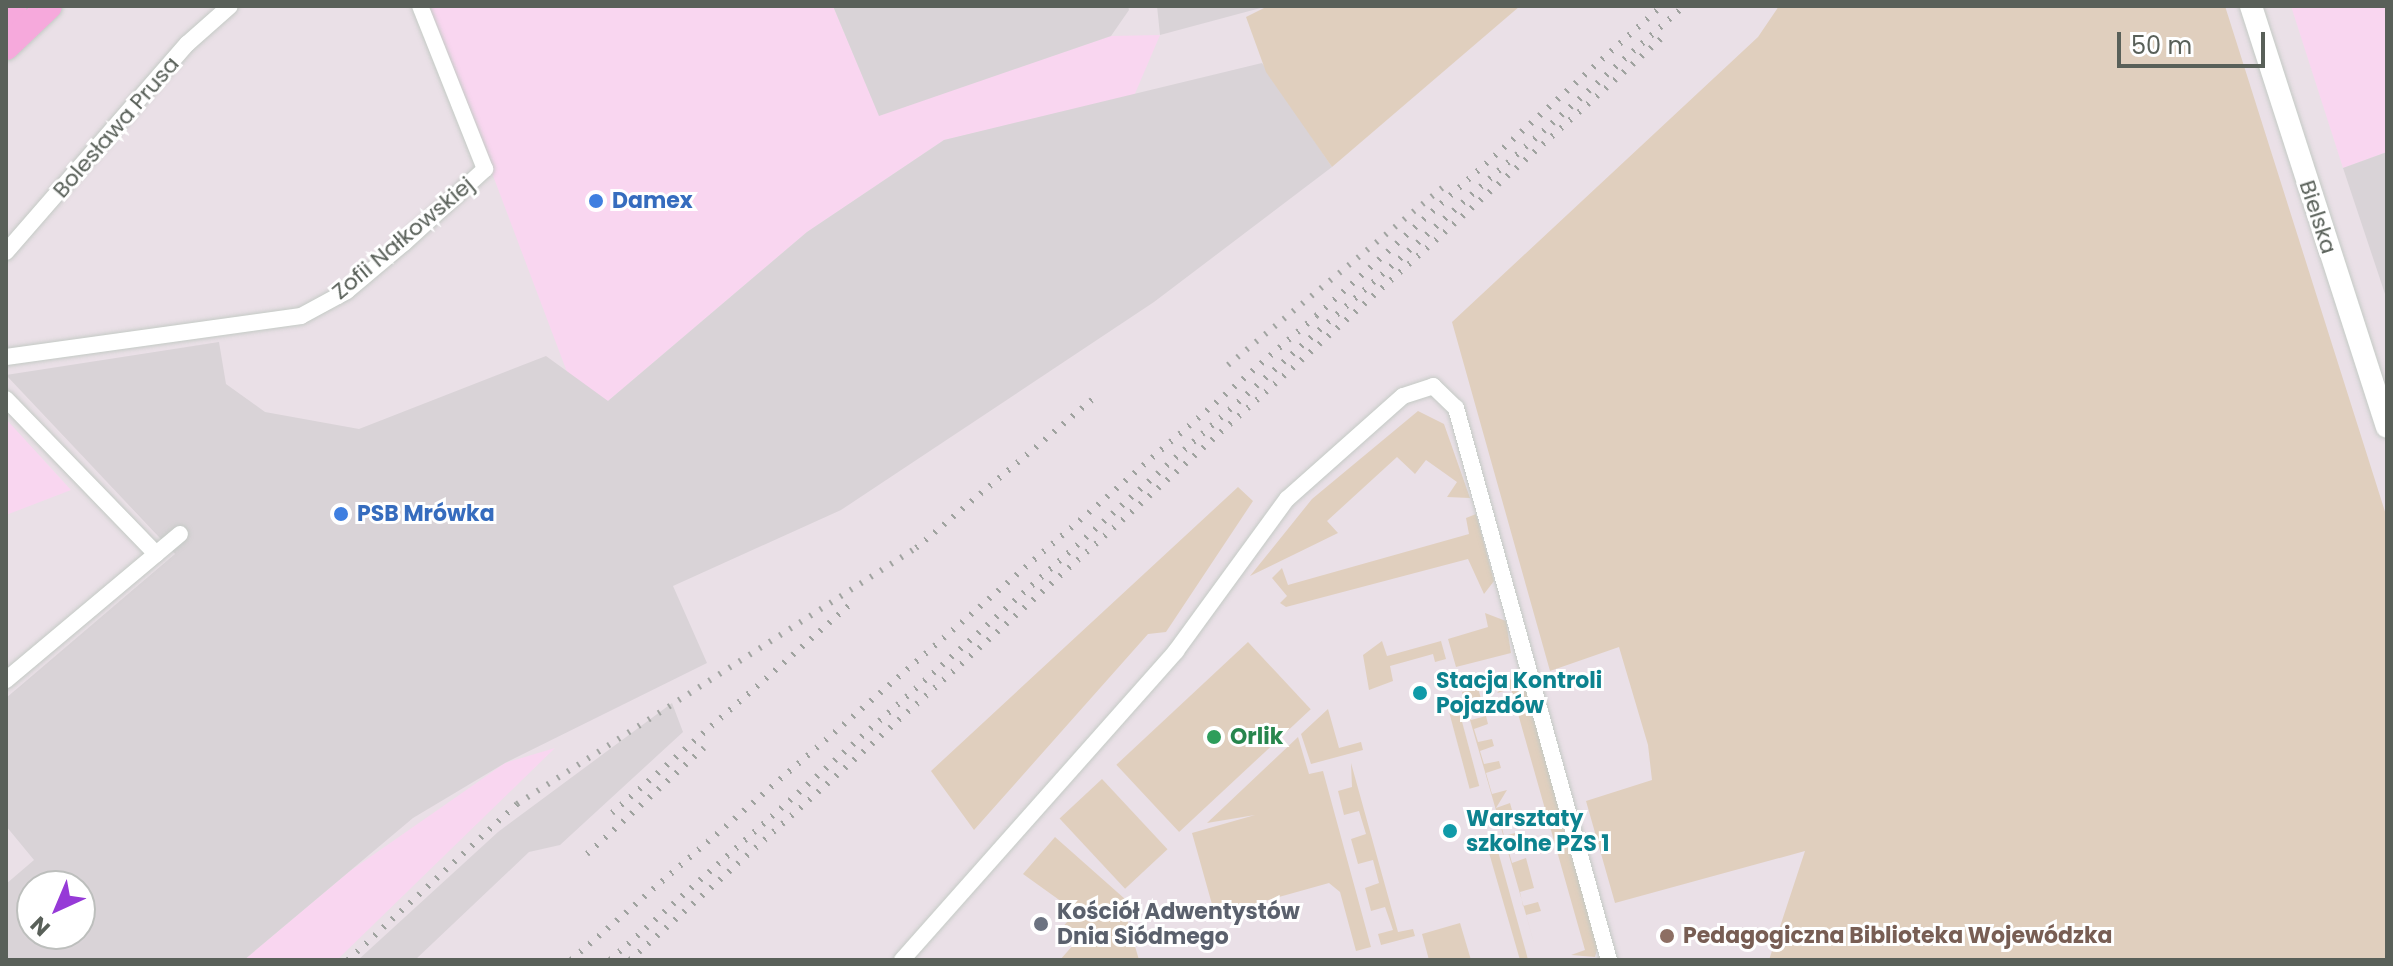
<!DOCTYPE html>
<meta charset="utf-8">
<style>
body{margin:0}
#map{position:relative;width:2393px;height:966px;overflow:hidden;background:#eae0e7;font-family:Poppins,sans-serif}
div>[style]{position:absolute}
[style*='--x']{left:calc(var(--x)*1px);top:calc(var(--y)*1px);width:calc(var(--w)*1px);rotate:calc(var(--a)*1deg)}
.commercial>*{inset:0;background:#f9d6f0}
.industrial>*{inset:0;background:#d9d3d7}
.green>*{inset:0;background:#e0cfbe;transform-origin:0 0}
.roads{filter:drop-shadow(0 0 2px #c4cac5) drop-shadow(0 0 2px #c4cac5)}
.street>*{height:16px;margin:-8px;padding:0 8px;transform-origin:8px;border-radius:8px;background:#fff}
.secondary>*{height:22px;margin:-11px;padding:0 11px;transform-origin:11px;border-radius:11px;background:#fff}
.primary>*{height:26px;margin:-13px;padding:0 13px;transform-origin:13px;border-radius:13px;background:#f6a9dc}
.rail>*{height:6px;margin-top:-3px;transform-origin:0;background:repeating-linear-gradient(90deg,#a0a3a0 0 2px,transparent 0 12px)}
.dots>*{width:22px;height:22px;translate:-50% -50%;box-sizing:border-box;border:4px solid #fff;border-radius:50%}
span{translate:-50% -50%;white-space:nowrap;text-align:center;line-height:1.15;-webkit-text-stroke:6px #fff;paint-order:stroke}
.street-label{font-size:22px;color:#596059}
.shop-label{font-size:22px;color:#366cbe;font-weight:700}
.left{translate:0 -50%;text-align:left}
.culture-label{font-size:22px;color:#0d838f;font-weight:700}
.leisure-label{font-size:22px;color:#27864d;font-weight:700}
.worship-label{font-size:22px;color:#5b616d;font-weight:700}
.education-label{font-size:22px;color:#785e54;font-weight:700}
.frame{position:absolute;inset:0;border:8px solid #596059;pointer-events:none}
.north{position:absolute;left:16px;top:870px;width:80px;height:80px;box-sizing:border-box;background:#fff;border:2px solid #bdbfbd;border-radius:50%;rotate:224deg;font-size:22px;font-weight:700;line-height:32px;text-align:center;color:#596059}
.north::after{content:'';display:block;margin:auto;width:28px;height:36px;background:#963ad7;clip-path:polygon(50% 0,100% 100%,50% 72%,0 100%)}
.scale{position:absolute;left:2117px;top:32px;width:148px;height:36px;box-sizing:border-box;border:4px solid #596059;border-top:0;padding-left:10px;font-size:24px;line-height:28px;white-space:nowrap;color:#596059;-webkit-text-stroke:6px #fff;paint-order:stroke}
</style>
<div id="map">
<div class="commercial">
<div style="clip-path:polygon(429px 6px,833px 6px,879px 115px,1111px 36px,1160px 35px,1134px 96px,944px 140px,807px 232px,608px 401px,570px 380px)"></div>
<div style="clip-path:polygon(2291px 6px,2387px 6px,2387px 152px,2343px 168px)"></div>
<div style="clip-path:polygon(6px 419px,71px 490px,6px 515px)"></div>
<div style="clip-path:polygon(555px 748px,337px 960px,244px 960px,350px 871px,505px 763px)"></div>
</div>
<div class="industrial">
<div style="clip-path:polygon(833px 6px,1128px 6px,1129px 10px,1111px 36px,879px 116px)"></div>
<div style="clip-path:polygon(1157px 6px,1268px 6px,1160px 35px)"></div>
<div style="clip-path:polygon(evenodd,1262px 63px,1332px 167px,1154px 302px,841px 510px,673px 586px,707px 663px,505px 763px,413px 818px,244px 960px,6px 960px,6px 884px,34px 860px,6px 826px,6px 698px,175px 554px,6px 375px,219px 342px,226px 384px,265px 412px,359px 429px,546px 356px,608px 401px,807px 232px,944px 140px,1262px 63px,32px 886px,80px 886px,80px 934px,32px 934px,32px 886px)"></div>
<div style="clip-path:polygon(2387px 152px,2387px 300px,2343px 168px)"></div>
<div style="clip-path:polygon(672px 703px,683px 732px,560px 845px,529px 852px,415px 960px,358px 960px,498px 832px)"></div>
</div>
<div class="green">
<div style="clip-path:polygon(1268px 6px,1520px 6px,1332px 167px,1266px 72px,1246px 17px)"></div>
<div style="clip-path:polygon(1779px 6px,2225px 6px,2387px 518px,2387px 960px,1769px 960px,1805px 851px,1615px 903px,1586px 801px,1652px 780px,1648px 745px,1619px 647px,1550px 671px,1452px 322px,1758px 37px)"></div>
<div style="clip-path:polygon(1418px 411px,1444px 424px,1470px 498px,1447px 497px,1457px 482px,1426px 460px,1415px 474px,1397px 457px,1327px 521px,1338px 533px,1250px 576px,1312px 499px)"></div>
<div style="clip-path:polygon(1238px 487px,1253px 501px,1166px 632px,1148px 634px,974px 830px,931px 771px)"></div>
<div style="clip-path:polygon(1476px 514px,1494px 581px,1484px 594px,1468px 559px,1286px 607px,1280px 603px,1287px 596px,1272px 578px,1282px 568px,1288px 585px,1469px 534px,1466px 518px)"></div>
<div style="clip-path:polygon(1485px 613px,1506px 621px,1511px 653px,1456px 667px,1448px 639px,1488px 627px)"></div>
<div style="clip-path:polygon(1382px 641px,1387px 656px,1441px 641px,1446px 659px,1435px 662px,1433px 654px,1390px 666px,1393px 681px,1369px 690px,1363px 655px)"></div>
<div style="left:1248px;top:642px;width:92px;height:180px;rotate:47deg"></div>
<div style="clip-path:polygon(1511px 679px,1525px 685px,1598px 946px,1595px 957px,1571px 955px,1585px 950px,1511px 689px,1497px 693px)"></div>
<div style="clip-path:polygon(1478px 688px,1482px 702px,1467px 706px,1471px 720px,1486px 716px,1488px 724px,1474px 729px,1478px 742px,1492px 739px,1494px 746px,1480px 751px,1484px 764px,1499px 761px,1501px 768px,1486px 773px,1492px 794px,1507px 790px,1496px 808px,1510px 803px,1512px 810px,1499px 815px,1504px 836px,1519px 832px,1506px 841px,1512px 863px,1526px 858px,1534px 888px,1520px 892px,1523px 906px,1538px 902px,1541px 911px,1526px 915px,1539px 960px,1462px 692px)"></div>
<div style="left:1457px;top:703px;width:86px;height:10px;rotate:75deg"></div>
<div style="clip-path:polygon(1328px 709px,1339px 748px,1361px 742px,1363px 750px,1311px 764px,1301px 734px)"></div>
<div style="clip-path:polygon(1298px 737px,1309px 774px,1323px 771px,1371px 947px,1356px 951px,1340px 892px,1329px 883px,1215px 915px,1192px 833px,1255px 815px,1207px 823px)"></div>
<div style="clip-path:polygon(1351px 763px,1398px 932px,1413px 929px,1415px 936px,1381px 945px,1378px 934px,1393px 930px,1385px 907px,1371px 911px,1365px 888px,1379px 883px,1373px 860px,1358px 864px,1351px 839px,1366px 834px,1359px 811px,1344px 815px,1338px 791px,1352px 787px)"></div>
<div style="left:1102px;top:779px;width:96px;height:58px;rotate:47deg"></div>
<div style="clip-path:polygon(1055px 837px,1134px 907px,1126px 915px,1139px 960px,1060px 960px,1074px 944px,1059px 931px,1076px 912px,1023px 874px)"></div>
<div style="clip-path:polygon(1494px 837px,1526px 952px,1528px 960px,1520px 960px,1485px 839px)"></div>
<div style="clip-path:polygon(1460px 923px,1471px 960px,1429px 960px,1422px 934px)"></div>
</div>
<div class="roads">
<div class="street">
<div style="--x:6;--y:252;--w:276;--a:-49"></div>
<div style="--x:187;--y:44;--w:57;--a:-41.5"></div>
<div style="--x:6;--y:357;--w:298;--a:-7.9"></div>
<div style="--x:301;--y:316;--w:52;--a:-28.5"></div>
<div style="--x:347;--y:291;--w:75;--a:-40.1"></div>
<div style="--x:404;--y:243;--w:110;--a:-42.4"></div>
<div style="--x:485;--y:169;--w:175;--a:-111.7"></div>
<div style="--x:6;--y:399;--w:216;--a:45.9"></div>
<div style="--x:6;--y:680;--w:227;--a:-40"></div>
<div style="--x:902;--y:960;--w:413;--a:-48.4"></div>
<div style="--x:1176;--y:651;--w:188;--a:-53.9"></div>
<div style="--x:1287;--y:499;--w:155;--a:-41.6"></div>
<div style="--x:1403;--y:396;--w:32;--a:-18"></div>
<div style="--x:1433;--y:386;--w:32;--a:44"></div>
<div style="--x:1456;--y:408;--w:573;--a:74.51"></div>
</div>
<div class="secondary">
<div style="--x:2251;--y:6;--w:442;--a:72.1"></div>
</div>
<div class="primary">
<div style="--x:6;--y:14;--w:11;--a:-45"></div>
<div style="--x:6;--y:47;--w:59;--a:-43.6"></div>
</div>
</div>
<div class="rail">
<div style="--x:1228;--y:365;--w:284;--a:-39.6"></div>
<div style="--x:612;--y:813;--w:323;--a:-41.2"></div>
<div style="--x:587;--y:854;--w:158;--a:-42.2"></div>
<div style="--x:348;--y:960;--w:230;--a:-42.7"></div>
<div style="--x:517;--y:804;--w:474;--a:-32.7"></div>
<div style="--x:916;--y:548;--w:239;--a:-40.1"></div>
<div style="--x:571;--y:960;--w:985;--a:-40.84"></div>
<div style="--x:1316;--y:316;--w:464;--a:-41.9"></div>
<div style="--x:610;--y:960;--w:1437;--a:-41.61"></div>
<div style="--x:630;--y:960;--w:1384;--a:-41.78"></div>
</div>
<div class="dots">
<div style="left:596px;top:201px;background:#3f7fe0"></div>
<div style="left:341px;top:514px;background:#3f7fe0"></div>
<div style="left:1420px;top:693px;background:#0f9aa8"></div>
<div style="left:1214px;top:737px;background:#2e9e5b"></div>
<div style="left:1450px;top:831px;background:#0f9aa8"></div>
<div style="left:1041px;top:924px;background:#6b7280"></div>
<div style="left:1667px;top:936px;background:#8d6e63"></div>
</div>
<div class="street-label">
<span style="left:116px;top:127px;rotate:-49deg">Bolesława Prusa</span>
<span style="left:2318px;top:217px;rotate:72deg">Bielska</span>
<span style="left:403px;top:238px;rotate:-40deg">Zofii Nałkowskiej</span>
</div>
<div class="shop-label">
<span class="left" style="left:612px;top:201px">Damex</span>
<span class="left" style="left:357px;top:514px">PSB Mrówka</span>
</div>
<div class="culture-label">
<span class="left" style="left:1436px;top:693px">Stacja Kontroli<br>Pojazdów</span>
<span class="left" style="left:1466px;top:831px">Warsztaty<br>szkolne PZS 1</span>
</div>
<div class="leisure-label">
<span class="left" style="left:1230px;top:737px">Orlik</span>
</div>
<div class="worship-label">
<span class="left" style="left:1057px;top:924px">Kościół Adwentystów<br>Dnia Siódmego</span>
</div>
<div class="education-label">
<span class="left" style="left:1683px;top:936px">Pedagogiczna Biblioteka Wojewódzka</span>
</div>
<div class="frame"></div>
<div class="north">N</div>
<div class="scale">50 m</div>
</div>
